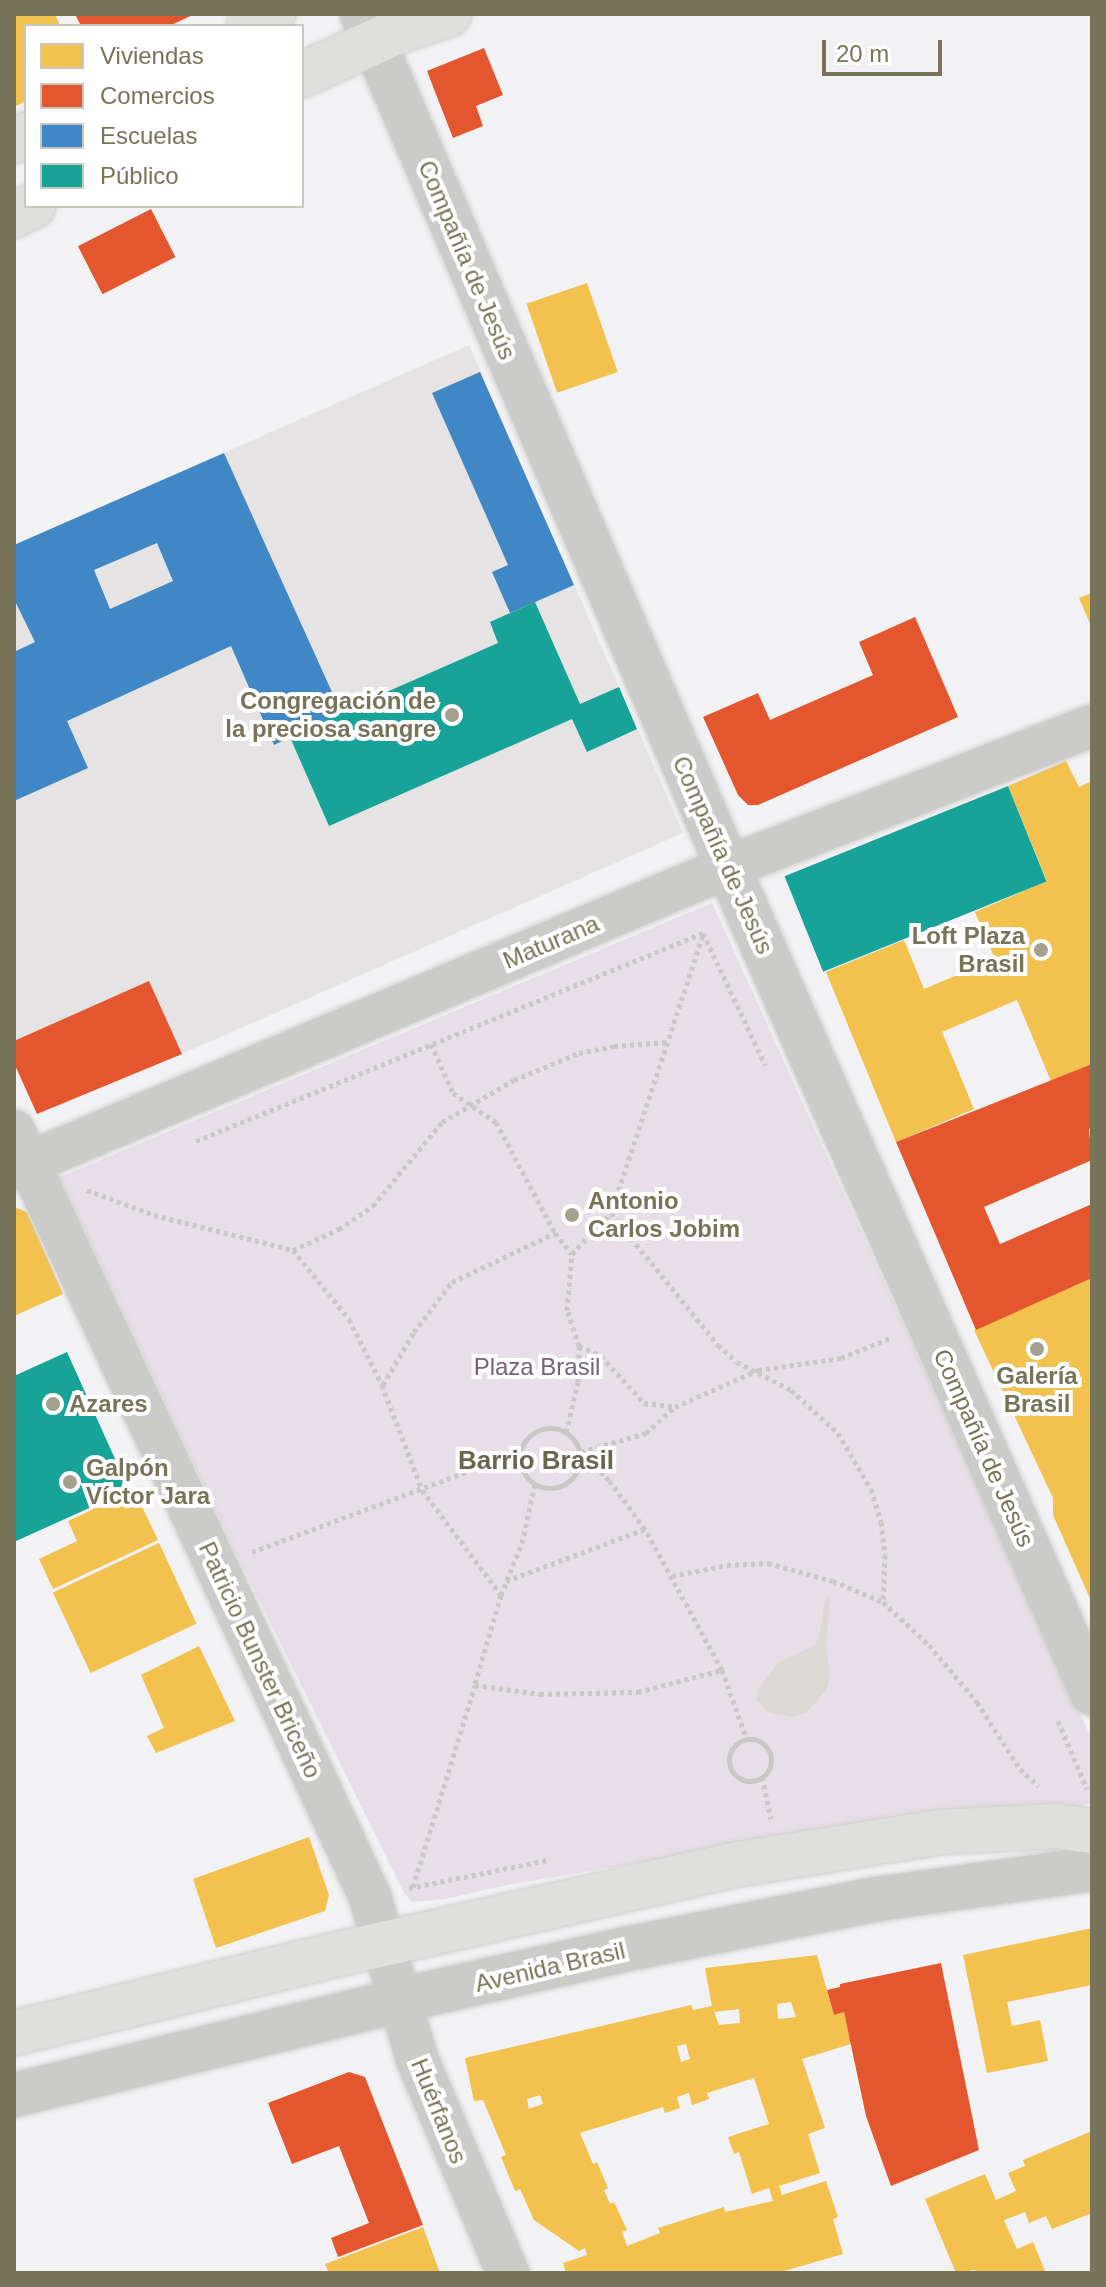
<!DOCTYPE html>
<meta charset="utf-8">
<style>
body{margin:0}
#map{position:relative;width:1106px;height:2287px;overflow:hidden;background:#f2f1f4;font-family:Helvetica,sans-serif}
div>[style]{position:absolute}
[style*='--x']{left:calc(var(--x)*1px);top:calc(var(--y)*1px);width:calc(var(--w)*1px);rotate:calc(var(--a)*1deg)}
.built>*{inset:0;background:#e5e3e4}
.green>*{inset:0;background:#e6dfe7}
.water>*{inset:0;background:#dcd8d3}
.homes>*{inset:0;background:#f2c14e;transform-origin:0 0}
.shops>*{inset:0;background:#e4572e;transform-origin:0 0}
.schools>*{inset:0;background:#3f88c5}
.public>*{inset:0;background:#17a398;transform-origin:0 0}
.path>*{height:5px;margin-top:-2.5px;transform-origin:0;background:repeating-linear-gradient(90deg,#c9c8c7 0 4px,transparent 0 8px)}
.path>.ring{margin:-2.5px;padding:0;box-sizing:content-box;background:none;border:5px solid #c9c8c7;border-radius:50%}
.roads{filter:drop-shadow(0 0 2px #d0cfcd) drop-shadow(0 0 2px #d0cfcd)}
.minor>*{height:42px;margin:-21px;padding:0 21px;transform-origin:21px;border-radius:21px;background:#cbcbca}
.tertiary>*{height:44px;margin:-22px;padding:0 22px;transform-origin:22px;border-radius:22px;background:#cbcbca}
.secondary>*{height:44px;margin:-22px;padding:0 22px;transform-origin:22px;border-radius:22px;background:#dfdfde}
.dots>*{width:22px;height:22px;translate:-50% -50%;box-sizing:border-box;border:4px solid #fff;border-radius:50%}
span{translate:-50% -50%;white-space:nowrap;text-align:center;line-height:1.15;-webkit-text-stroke:8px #fff;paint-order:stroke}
.street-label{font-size:24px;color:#78745a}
.poi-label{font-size:24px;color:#78745a;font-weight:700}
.right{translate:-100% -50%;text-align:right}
.left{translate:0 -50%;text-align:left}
.park-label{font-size:24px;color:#7a6174}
.neighbourhood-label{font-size:26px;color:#686550;font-weight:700}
.frame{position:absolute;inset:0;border:16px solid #78745a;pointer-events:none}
.legend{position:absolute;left:24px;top:24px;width:280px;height:184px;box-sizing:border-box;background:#fff;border:2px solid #c9c7bd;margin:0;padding:10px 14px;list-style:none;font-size:24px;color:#78745a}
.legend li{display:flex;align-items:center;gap:16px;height:40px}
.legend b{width:40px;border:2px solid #c9c7bd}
.scale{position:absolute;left:822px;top:40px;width:120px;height:36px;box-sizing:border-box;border:4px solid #78745a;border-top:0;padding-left:10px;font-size:24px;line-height:28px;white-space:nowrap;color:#78745a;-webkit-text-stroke:6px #fff;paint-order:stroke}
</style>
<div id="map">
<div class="built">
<div style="clip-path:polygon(469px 345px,683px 833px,182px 1054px,149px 982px,14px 1041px,14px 545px)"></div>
</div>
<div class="green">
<div style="clip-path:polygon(712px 903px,1092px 1740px,1092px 1803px,1075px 1808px,827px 1831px,507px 1885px,445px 1899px,412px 1902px,404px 1893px,228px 1537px,60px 1177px)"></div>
</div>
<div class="water">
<div style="clip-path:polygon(826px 1596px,830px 1597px,826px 1647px,830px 1675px,827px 1689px,806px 1713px,791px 1717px,768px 1712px,756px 1700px,758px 1689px,778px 1662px,814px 1646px,819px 1638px)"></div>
</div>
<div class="homes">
<div style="clip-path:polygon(14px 14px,55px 14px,60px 26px,26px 26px,26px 101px,14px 107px)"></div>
<div style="left:587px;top:283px;width:94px;height:64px;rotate:71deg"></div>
<div style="clip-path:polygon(1092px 593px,1092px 628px,1079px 598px)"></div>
<div style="clip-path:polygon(1066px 761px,1079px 787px,1092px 781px,1092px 1064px,1051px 1081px,1017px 1000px,942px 1032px,974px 1109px,896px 1142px,826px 972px,904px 940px,924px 989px,995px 959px,975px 912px,1047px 881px,1008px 786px)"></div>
<div style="clip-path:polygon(14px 1207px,27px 1212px,63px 1294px,14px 1316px)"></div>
<div style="clip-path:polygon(1092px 1278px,1092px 1603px,1053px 1515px,1053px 1498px,974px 1330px)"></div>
<div style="clip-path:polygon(134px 1490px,158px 1540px,53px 1589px,39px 1559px,77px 1541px,68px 1521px)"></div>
<div style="left:159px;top:1543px;width:89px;height:117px;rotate:65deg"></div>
<div style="clip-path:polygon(199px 1646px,235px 1721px,156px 1753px,147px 1736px,164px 1728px,141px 1675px)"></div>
<div style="clip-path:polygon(309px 1837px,329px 1895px,325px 1911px,216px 1948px,193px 1879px)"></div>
<div style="clip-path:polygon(1092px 1928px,1092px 1985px,1007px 2002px,1012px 2026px,1040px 2020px,1048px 2061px,987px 2073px,963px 1955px)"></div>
<div style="clip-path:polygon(evenodd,817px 1955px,834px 2015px,844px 2012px,851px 2044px,802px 2059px,825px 2128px,808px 2134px,820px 2173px,779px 2186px,782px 2195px,826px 2181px,838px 2217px,833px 2219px,843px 2254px,777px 2273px,566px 2273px,563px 2263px,587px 2255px,585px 2248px,579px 2251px,534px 2220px,520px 2189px,515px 2191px,501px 2157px,506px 2155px,483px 2100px,474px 2101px,465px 2058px,691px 2005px,693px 2010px,712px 2006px,705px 1968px,817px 1955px,791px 2002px,796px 2017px,778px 2019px,777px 2004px,791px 2002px,817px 1955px,739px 2009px,740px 2023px,719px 2025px,714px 2012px,739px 2009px,817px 1955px,686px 2044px,690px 2059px,681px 2062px,677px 2046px,686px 2044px,817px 1955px,754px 2078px,769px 2124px,728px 2137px,734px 2154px,739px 2152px,752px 2194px,769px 2188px,773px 2201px,725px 2212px,724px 2207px,658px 2228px,660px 2233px,627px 2246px,622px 2232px,627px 2230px,614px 2202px,610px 2204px,604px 2190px,608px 2188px,597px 2162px,593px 2164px,580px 2133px,663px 2107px,665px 2113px,680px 2108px,677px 2097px,689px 2093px,692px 2105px,709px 2099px,707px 2093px,754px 2078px,817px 1955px,540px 2095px,543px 2104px,529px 2109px,527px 2099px,540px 2095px)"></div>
<div style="clip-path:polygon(1092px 2131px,1092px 2213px,1052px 2229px,1046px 2216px,1029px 2223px,1025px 2212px,1004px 2220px,1017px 2249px,1033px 2242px,1046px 2273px,976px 2273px,975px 2270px,956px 2273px,925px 2199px,985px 2174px,996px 2200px,1016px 2191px,1008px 2173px,1025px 2166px,1023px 2160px)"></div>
<div style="clip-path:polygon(423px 2227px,440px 2273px,329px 2273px,325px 2264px)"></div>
</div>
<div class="shops">
<div style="clip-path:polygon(75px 14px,195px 14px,169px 26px,81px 26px)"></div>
<div style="clip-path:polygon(484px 48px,503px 95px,476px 106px,483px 126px,453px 138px,427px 71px)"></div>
<div style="left:151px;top:209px;width:54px;height:82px;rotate:63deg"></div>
<div style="clip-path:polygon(915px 617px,958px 717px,758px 805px,748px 805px,738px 795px,703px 717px,758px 693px,770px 720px,873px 675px,859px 642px)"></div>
<div style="clip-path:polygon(149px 981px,182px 1054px,37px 1114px,14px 1063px,14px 1041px)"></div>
<div style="clip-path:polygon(1092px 1064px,1092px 1127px,1089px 1129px,1092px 1160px,984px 1207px,1000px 1244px,1092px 1204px,1092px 1278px,976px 1330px,896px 1142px)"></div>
<div style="clip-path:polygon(941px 1963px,979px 2150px,891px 2186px,866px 2116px,844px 2012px,834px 2015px,827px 1990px,840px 1987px,840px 1984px)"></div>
<div style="clip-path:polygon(349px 2072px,365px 2077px,423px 2225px,338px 2257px,331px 2238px,369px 2223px,339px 2146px,292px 2164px,268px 2103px)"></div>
</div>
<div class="schools">
<div style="clip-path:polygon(480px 372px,574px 585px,510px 613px,492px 572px,508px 565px,432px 393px)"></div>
<div style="clip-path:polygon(evenodd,224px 453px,341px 712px,274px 745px,231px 646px,67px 721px,88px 768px,14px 801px,14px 652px,35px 642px,14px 599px,14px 545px,224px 453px,157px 543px,173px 581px,110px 609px,94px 570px,157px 543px)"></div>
</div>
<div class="public">
<div style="clip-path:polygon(535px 602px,580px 704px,619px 687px,637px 729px,587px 752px,572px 719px,329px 826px,289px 735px,498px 643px,490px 622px)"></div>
<div style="left:1008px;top:786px;width:103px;height:241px;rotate:68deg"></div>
<div style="clip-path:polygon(67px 1352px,129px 1490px,14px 1542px,14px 1376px)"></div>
</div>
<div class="path">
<div style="--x:431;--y:1044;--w:54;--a:65.8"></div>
<div style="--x:453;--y:1093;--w:52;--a:34"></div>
<div style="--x:496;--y:1122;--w:126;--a:62"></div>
<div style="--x:555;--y:1233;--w:27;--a:51"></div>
<div style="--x:196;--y:1141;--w:548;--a:-22.31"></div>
<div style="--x:703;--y:933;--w:146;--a:64.8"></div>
<div style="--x:87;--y:1190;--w:72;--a:20.5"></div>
<div style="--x:154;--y:1215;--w:143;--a:14.1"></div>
<div style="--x:293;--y:1250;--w:51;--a:-24.5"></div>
<div style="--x:339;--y:1229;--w:41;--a:-34.1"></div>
<div style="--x:373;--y:1206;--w:109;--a:-50.6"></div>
<div style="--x:442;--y:1122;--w:83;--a:-30.3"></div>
<div style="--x:514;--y:1080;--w:70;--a:-22.6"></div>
<div style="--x:579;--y:1053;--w:36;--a:-11"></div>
<div style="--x:614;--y:1046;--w:53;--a:-4.3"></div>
<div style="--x:611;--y:1213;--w:170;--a:51"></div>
<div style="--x:718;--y:1345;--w:25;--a:42"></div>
<div style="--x:737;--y:1362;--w:61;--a:27.4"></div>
<div style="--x:791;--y:1390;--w:64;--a:42.5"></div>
<div style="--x:838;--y:1433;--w:65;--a:59.5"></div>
<div style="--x:871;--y:1489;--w:34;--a:73"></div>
<div style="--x:881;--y:1522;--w:33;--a:83"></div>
<div style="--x:885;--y:1555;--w:47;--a:92.4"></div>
<div style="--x:293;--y:1250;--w:89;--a:50.9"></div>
<div style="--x:349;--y:1319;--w:74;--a:63.4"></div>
<div style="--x:382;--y:1385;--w:112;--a:69.1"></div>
<div style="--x:422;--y:1490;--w:131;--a:53"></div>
<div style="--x:501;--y:1595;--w:93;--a:106.3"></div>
<div style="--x:579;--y:1346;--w:24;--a:24"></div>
<div style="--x:601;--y:1356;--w:64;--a:47.5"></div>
<div style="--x:644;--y:1403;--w:31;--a:7"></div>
<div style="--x:383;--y:1385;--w:61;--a:-59.7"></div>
<div style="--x:414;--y:1332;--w:63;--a:-52.8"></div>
<div style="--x:452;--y:1282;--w:114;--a:-25.4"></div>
<div class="ring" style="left:520px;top:1428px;width:55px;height:55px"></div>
<div style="--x:566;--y:1432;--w:51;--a:-76.5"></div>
<div style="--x:578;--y:1382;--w:36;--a:-88"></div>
<div style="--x:579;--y:1346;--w:38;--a:-108"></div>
<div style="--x:567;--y:1310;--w:56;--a:-84.9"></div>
<div style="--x:572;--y:1254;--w:57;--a:-46.4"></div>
<div style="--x:611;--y:1213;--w:293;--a:-71.7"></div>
<div style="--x:581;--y:1452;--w:68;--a:-16.3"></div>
<div style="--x:646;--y:1433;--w:39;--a:-42"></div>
<div style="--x:675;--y:1407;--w:91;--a:-24"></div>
<div style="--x:758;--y:1370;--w:84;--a:-8.2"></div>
<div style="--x:841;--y:1358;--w:53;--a:-22.2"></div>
<div style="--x:252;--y:1552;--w:286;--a:-20.5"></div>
<div style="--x:672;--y:1576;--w:56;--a:-11.3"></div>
<div style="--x:727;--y:1565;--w:41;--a:-2.8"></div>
<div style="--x:768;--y:1563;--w:67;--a:15.5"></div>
<div style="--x:833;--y:1581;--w:54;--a:22.8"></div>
<div style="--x:883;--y:1602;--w:63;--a:43.1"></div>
<div style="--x:929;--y:1645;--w:75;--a:49.9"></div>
<div style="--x:977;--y:1702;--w:80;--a:57.3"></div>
<div style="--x:1020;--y:1769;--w:25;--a:43"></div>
<div style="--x:506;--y:1581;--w:148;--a:-20.5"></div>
<div style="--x:501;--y:1595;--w:56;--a:-68"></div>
<div style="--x:522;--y:1543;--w:60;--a:-77.6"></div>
<div style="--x:722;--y:1670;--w:74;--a:70.3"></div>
<div style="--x:1058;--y:1721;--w:74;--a:66.9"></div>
<div class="ring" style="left:729px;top:1739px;width:37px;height:37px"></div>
<div style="--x:762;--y:1777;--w:43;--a:77.9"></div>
<div style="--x:413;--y:1887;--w:211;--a:-72.9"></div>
<div style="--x:475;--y:1685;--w:66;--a:7.9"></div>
<div style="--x:540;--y:1694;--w:98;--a:-1.2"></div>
<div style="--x:638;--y:1692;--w:87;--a:-14.7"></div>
<div style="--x:722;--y:1670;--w:161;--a:-118.6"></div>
<div style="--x:645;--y:1529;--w:61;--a:-126.3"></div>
<div style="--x:609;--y:1480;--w:40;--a:-136"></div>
<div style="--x:409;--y:1888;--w:142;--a:-11.4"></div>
</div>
<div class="roads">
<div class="minor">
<div style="--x:14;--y:1131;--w:845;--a:65.07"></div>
<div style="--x:370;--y:1897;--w:169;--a:73.8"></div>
<div style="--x:417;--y:2059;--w:233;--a:67"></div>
<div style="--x:14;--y:1169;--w:775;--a:-22.93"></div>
<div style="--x:728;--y:867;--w:390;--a:-21.2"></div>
</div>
<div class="tertiary">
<div style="--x:362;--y:14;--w:928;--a:66.78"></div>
<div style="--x:728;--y:867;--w:903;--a:66.22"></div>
<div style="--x:14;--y:2095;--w:398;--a:-13.8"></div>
<div style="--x:401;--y:2000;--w:237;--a:-12.7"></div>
<div style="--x:632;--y:1948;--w:251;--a:-11.3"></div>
<div style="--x:878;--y:1899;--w:216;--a:-8"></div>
</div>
<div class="secondary">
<div style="--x:249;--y:26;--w:27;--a:-27"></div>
<div style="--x:302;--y:75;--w:103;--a:-24.6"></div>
<div style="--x:396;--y:32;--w:56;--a:-18.8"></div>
<div style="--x:14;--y:141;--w:13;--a:-27"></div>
<div style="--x:14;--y:215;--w:21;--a:-25"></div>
<div style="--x:14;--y:2033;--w:339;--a:-13.7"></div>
<div style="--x:343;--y:1953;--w:406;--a:-12.7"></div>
<div style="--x:739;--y:1864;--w:204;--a:-9"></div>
<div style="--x:940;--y:1832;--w:116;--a:-3"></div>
<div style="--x:1056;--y:1826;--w:36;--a:8"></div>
</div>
</div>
<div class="dots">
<div style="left:452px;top:715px;background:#a3a090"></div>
<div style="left:1041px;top:950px;background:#a3a090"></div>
<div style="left:572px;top:1215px;background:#a3a090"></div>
<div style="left:1037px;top:1349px;background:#a3a090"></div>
<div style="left:53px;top:1404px;background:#a3a090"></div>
<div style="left:70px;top:1482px;background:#a3a090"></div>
</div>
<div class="street-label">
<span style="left:467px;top:260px;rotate:67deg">Compañía de Jesús</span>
<span style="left:723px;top:855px;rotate:66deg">Compañía de Jesús</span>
<span style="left:551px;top:942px;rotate:-23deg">Maturana</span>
<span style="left:984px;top:1448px;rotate:66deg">Compañía de Jesús</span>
<span style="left:260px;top:1660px;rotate:65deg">Patricio Bunster Briceño</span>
<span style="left:550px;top:1967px;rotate:-13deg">Avenida Brasil</span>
<span style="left:439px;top:2111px;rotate:68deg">Huérfanos</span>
</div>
<div class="poi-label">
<span class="right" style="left:436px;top:715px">Congregación de<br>la preciosa sangre</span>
<span class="right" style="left:1025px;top:950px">Loft Plaza<br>Brasil</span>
<span class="left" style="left:588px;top:1215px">Antonio<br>Carlos Jobim</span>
<span style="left:1037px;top:1390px">Galería<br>Brasil</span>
<span class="left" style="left:69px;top:1404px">Azares</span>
<span class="left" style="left:86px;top:1482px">Galpón<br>Víctor Jara</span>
</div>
<div class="park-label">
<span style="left:537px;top:1367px">Plaza Brasil</span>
</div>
<div class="neighbourhood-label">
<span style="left:536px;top:1461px">Barrio Brasil</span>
</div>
<div class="frame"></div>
<ul class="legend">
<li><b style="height:22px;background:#f2c14e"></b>Viviendas</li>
<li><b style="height:22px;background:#e4572e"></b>Comercios</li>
<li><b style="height:22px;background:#3f88c5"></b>Escuelas</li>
<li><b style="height:22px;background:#17a398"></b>Público</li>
</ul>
<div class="scale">20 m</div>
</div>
